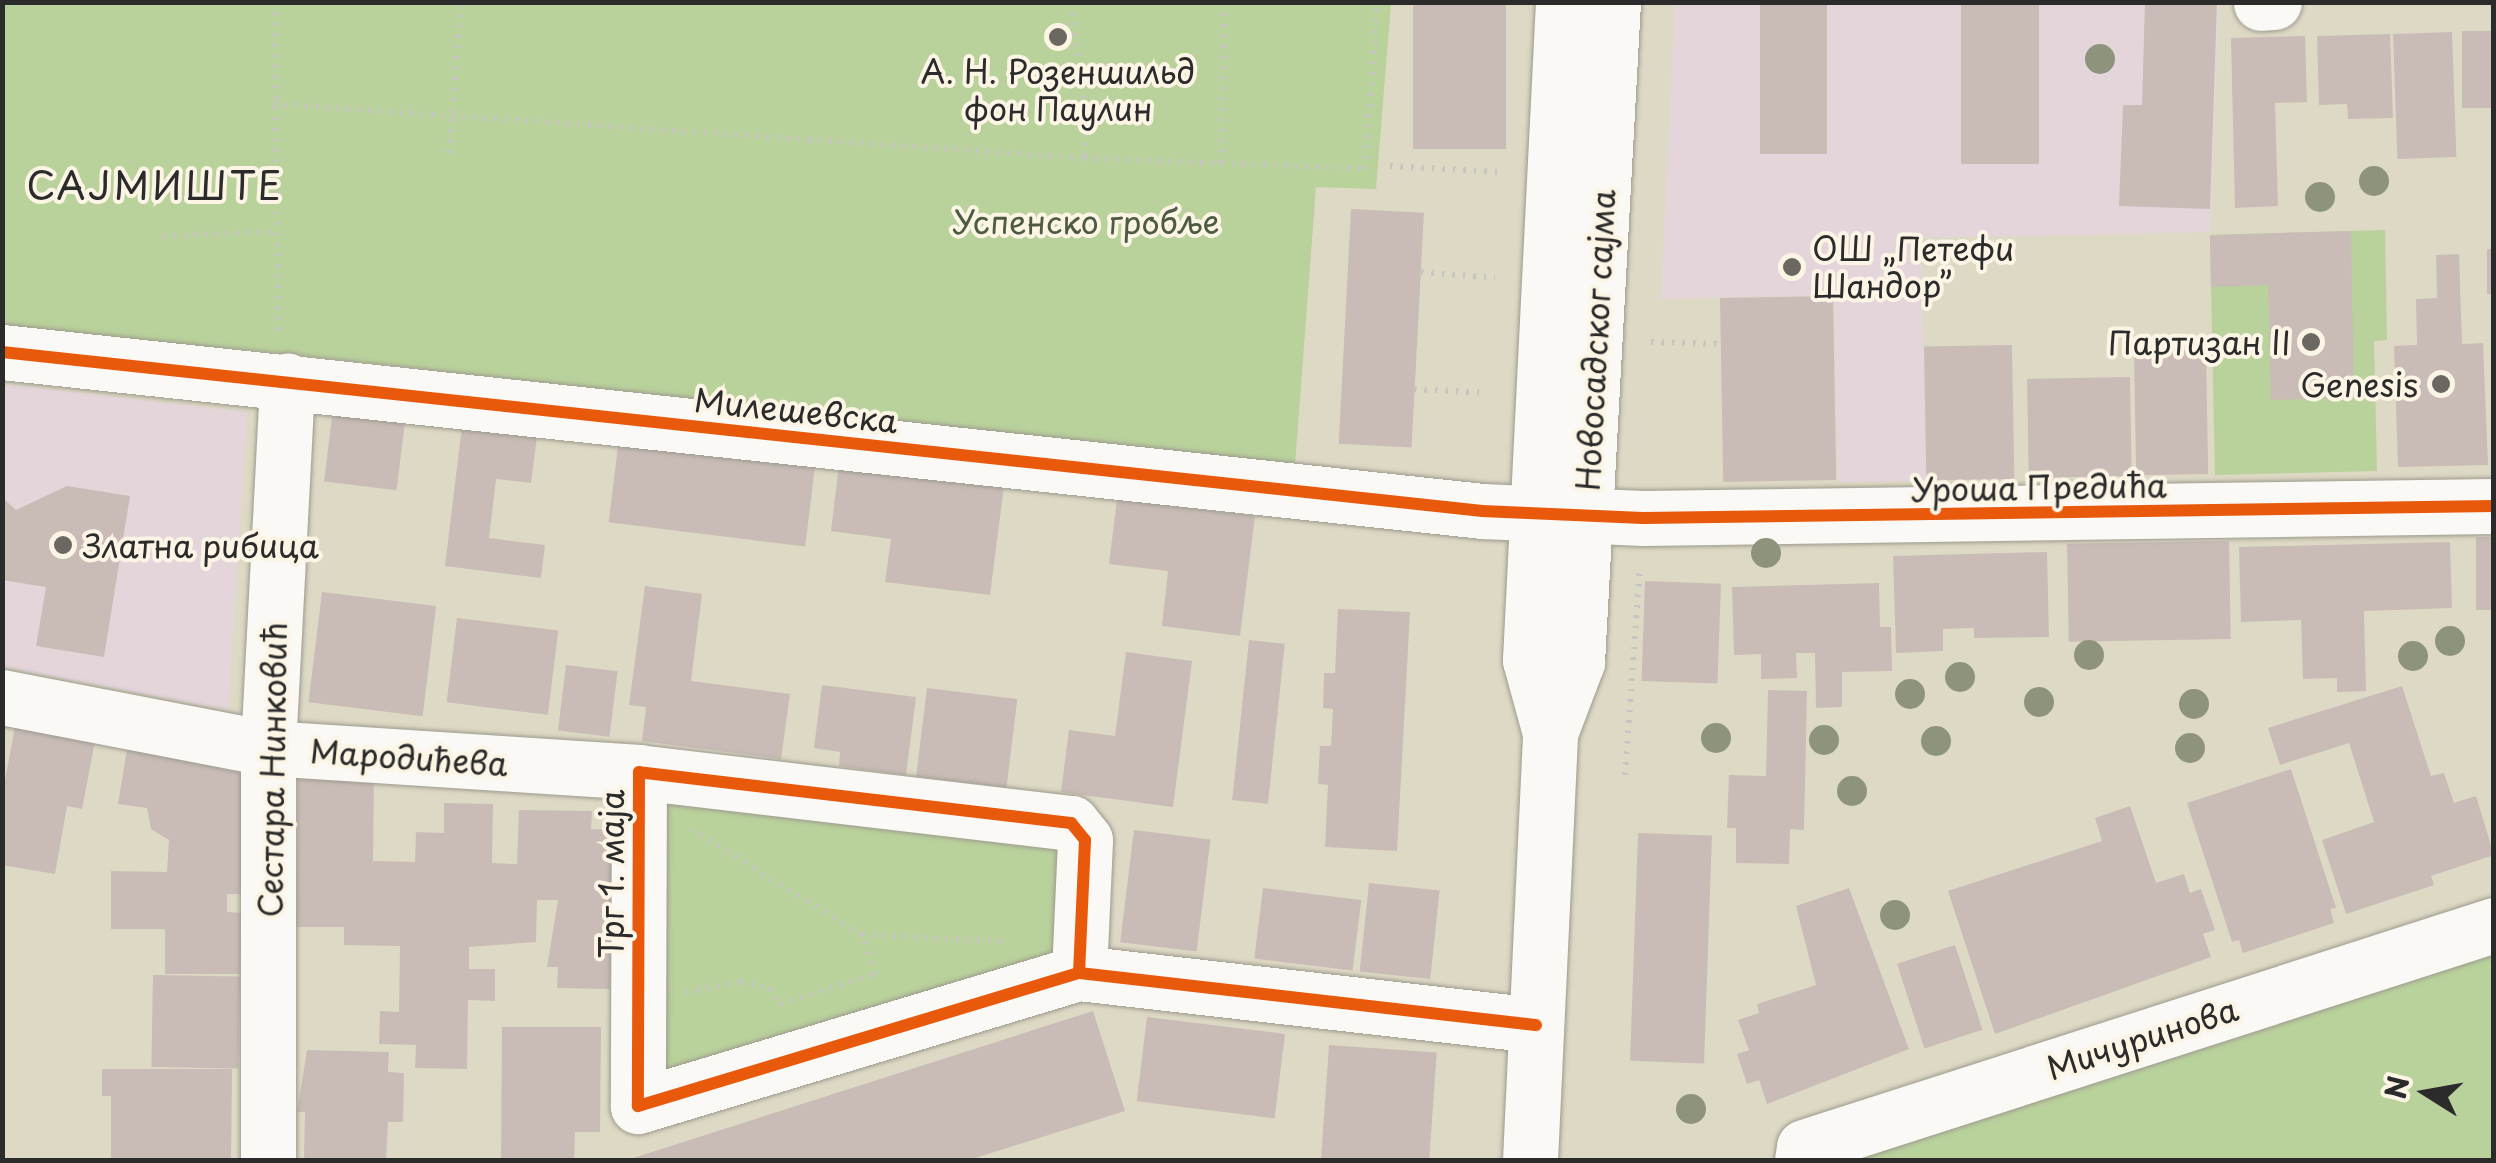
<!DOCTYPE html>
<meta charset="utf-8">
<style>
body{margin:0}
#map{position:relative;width:2496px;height:1163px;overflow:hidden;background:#ded9c4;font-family:"Playpen Sans",sans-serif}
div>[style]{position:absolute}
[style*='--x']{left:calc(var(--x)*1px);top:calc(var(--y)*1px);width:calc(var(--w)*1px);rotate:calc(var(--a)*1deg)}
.built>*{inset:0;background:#e4d5db}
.green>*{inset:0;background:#b9d19b}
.building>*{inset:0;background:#c9bcb7;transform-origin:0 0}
.path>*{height:6px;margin-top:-3px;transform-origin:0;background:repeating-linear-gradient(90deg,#c7c5c1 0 2.5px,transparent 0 10.5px)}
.roads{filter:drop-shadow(0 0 2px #9d9a8f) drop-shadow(0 0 2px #9d9a8f)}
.minor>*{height:55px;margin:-27.5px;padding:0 27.5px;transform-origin:27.5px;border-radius:27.5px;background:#faf9f6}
.cycleway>*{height:12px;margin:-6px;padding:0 6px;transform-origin:6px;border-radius:6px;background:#e8590c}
.trees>*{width:30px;height:30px;margin:-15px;border-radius:50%;background:#8e947c}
.dots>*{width:28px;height:28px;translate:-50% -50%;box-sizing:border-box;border:5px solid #fcf5e5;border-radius:50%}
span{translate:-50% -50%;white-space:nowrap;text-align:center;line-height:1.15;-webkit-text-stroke:8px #fcf5e5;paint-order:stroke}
.poi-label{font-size:32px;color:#2b2b2b}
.left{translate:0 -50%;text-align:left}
.right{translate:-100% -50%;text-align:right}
.park-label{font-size:32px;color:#4d5b42}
.street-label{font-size:32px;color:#2b2b2b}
.quarter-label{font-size:38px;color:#2b2b2b;letter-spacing:2.5px}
.frame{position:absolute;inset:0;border:5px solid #2b2b2b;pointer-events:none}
.north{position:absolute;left:2376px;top:1043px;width:100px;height:100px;-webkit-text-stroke:8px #fcf5e5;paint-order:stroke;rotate:281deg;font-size:28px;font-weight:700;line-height:40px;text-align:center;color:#2b2b2b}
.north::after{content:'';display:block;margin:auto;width:35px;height:45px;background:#2b2b2b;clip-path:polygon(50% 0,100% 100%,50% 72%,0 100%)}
</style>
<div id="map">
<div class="built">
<div style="clip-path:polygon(1675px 3px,2219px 3px,2210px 232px,1921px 238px,1926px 481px,1838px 482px,1834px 295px,1661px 299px)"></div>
<div style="clip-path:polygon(2px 384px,247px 412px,228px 710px,3px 667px)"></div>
</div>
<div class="green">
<div style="clip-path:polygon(2px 3px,1391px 3px,1376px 189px,1316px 187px,1295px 465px,231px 348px,229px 367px,3px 345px)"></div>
<div style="clip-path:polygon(2385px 230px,2387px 340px,2374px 341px,2377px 471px,2215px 475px,2210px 235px)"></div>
<div style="clip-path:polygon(639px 772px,1062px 820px,1083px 949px,697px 1088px,653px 1071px)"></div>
<div style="clip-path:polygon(2493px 939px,2493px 1160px,1827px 1160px)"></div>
</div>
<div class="building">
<div style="left:1413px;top:2px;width:93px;height:147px"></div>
<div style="left:1760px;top:2px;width:67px;height:152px"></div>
<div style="left:1961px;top:2px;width:78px;height:162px"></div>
<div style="clip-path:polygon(2145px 2px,2217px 2px,2210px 209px,2119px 206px,2123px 105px,2142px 105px)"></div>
<div style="left:2494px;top:31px;width:77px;height:32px;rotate:90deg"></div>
<div style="left:2452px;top:32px;width:125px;height:59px;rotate:88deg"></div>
<div style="clip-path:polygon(2390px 34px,2393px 118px,2348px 119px,2347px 104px,2319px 105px,2317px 36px)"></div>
<div style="clip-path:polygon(2305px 36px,2307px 102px,2275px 103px,2278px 206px,2235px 208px,2231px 38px)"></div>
<div style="left:1351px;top:209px;width:73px;height:235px;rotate:3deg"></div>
<div style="clip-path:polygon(2351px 231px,2354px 398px,2271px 400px,2268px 285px,2211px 287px,2210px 235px)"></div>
<div style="left:2487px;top:249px;width:7px;height:45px"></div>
<div style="clip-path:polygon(2459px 254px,2462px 344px,2483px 343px,2488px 465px,2398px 467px,2394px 346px,2417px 345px,2416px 299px,2437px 298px,2436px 255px)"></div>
<div style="left:1833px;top:296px;width:184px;height:113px;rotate:89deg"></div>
<div style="left:2012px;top:345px;width:134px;height:88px;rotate:89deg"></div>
<div style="left:2206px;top:350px;width:124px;height:72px;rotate:89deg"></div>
<div style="left:2130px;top:377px;width:99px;height:103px;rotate:89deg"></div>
<div style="left:333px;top:409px;width:73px;height:73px;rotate:7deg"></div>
<div style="clip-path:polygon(463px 418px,538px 428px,531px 483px,496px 479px,489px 538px,545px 545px,541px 578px,445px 566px)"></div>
<div style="left:619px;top:438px;width:198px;height:85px;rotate:7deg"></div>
<div style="clip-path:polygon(839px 465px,1004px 486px,990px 595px,885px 582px,891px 539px,831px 531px)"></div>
<div style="clip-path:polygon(67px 486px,130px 496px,104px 657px,36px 646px,46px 587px,2px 580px,2px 497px,16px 510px)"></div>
<div style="clip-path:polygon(1117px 499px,1255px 516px,1240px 636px,1162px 626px,1168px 571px,1109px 564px)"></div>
<div style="left:2476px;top:537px;width:18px;height:73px"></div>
<div style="left:2229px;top:541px;width:98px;height:162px;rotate:89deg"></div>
<div style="clip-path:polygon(2450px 542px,2452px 608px,2364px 611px,2366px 691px,2337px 692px,2337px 678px,2303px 679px,2301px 620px,2241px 622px,2239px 547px)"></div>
<div style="clip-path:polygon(2047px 552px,2049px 637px,1974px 638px,1974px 628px,1943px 629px,1943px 651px,1896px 653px,1893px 556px)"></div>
<div style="left:1645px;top:581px;width:76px;height:100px;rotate:2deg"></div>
<div style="clip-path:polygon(1879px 583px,1880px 627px,1891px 627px,1892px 671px,1842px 672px,1842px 707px,1816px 708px,1815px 653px,1796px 653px,1797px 678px,1761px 679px,1761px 654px,1734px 655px,1732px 587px)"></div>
<div style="clip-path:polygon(645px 586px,702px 594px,691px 681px,790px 694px,781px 759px,642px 741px,646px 707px,629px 705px)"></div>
<div style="left:322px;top:592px;width:115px;height:111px;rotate:7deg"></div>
<div style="clip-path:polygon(1338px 609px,1410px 612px,1397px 851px,1325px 847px,1328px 785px,1318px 784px,1320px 746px,1331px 746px,1333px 709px,1323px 708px,1324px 673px,1335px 673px)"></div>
<div style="left:457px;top:618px;width:102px;height:85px;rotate:7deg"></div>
<div style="left:1249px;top:640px;width:36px;height:161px;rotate:6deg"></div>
<div style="clip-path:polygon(1126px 652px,1192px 661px,1173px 807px,1061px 792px,1069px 730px,1115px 736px)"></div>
<div style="left:566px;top:665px;width:52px;height:66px;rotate:7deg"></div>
<div style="clip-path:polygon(822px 685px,916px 697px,906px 775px,839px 766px,840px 752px,814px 748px)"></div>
<div style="clip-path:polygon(2402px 686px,2431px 776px,2444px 773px,2454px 803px,2476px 796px,2494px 855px,2431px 876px,2434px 885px,2346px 914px,2322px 840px,2374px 822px,2349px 743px,2280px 765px,2268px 728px)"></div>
<div style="left:927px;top:688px;width:91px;height:89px;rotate:7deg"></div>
<div style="clip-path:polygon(1768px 690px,1807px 691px,1804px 830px,1790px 829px,1789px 864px,1736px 863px,1736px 828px,1727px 828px,1729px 775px,1766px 776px)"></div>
<div style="clip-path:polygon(16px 722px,96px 736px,82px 809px,67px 806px,55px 874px,2px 865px,2px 796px)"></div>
<div style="clip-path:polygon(127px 749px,243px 773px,241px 894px,227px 894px,227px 912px,241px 913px,240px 974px,165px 974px,165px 929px,111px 929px,111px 871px,167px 872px,169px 840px,151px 829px,147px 808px,118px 804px)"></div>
<div style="clip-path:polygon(2291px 769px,2336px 908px,2330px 909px,2334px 923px,2243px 953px,2239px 940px,2232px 942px,2187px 803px)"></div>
<div style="clip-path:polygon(298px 775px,374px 776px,373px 861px,415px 862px,416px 832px,444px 833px,444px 803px,493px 804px,492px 863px,517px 864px,519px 810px,592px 811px,591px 829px,613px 830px,610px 989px,557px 988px,558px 967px,547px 967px,558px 900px,537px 900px,536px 942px,469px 947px,469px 969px,495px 969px,495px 1001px,468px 1000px,467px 1069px,415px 1068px,416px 1045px,379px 1044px,380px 1011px,399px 1012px,400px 946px,344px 945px,344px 927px,296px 927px)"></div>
<div style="clip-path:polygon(2130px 806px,2156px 883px,2184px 874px,2190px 893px,2201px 889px,2215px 930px,2203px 934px,2211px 957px,1995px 1034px,1948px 891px,2102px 841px,2095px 818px)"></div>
<div style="left:1134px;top:830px;width:77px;height:113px;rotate:7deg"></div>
<div style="left:1638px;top:833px;width:74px;height:228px;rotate:2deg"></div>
<div style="left:1369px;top:883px;width:71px;height:89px;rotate:6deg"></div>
<div style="left:1263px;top:888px;width:99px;height:71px;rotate:7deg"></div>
<div style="clip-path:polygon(1849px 888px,1909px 1049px,1767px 1104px,1759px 1080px,1747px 1084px,1737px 1054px,1749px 1050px,1738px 1020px,1759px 1013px,1757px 1004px,1816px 985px,1796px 906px)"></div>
<div style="left:1955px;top:945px;width:89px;height:61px;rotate:72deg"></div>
<div style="left:153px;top:975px;width:87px;height:92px;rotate:1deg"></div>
<div style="clip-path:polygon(1093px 1011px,1125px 1111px,969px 1160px,627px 1160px)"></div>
<div style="left:1147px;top:1017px;width:139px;height:85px;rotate:7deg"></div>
<div style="clip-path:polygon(502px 1027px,601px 1027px,600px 1132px,575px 1132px,574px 1160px,501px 1160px)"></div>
<div style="left:1329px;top:1045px;width:108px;height:115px;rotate:4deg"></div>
<div style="clip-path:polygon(307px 1050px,389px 1052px,388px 1072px,404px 1073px,403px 1122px,388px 1122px,386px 1160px,304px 1160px,305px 1112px,297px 1112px)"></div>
<div style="clip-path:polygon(102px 1069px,232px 1069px,231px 1160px,111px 1160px,111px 1096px,102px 1096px)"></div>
</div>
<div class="path">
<div style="--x:275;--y:2;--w:334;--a:89.5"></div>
<div style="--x:1070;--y:2;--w:121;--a:81.9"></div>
<div style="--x:1087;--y:122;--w:36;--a:93"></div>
<div style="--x:274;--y:104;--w:813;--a:3.81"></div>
<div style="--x:1085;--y:158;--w:280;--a:2.2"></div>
<div style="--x:1365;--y:169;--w:167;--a:-85.9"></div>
<div style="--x:449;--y:153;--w:151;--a:-85.5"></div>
<div style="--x:1221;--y:163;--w:161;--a:-88.9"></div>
<div style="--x:1390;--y:166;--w:111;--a:3.1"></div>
<div style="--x:163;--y:236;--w:110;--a:-2.1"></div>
<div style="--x:1421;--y:272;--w:74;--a:4.6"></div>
<div style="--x:1651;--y:342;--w:70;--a:1.6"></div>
<div style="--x:1414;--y:389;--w:73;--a:3.1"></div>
<div style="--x:1625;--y:775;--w:209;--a:-85.9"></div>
<div style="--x:862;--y:935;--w:144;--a:2.4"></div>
<div style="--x:686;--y:992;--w:56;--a:-10.3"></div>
<div style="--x:741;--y:982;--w:29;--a:12"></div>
<div style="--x:769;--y:988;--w:19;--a:55"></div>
<div style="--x:780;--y:1004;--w:101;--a:-17.4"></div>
<div style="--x:876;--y:974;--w:41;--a:-109.7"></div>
<div style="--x:862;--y:935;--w:201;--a:-148.2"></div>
</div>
<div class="roads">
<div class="minor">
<div style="--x:2261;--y:3;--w:13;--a:-4"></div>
<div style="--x:2;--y:352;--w:1489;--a:6.13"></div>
<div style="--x:1482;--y:511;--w:161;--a:2.5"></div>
<div style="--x:1643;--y:518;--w:851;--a:-0.81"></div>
<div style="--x:2;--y:697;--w:271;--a:10.9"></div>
<div style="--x:268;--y:748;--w:372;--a:3.7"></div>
<div style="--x:1550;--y:733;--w:76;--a:-105.3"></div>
<div style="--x:1530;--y:660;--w:659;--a:-87.13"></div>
<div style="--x:1079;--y:973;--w:133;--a:-87.4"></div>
<div style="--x:1085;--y:840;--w:22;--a:-129"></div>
<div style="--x:1071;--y:823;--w:435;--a:-173.3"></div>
<div style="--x:639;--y:772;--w:334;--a:90.2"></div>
<div style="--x:638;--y:1106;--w:461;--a:-16.8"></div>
<div style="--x:1079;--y:973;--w:460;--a:6.5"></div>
<div style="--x:268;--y:1160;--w:412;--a:-90"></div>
<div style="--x:268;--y:748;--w:368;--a:-87"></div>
<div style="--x:1530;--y:1160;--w:427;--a:-87.3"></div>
<div style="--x:1550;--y:733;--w:76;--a:-69.2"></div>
<div style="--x:1577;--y:662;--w:661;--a:-86.88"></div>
<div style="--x:1802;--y:1160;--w:13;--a:-81"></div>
<div style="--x:1804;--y:1147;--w:725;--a:-17.84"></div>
</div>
</div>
<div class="cycleway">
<div style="--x:2;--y:352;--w:1489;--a:6.13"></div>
<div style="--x:1482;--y:511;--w:161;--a:2.5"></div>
<div style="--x:1643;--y:518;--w:851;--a:-0.81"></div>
<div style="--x:1079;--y:973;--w:133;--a:-87.4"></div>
<div style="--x:1085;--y:840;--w:22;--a:-129"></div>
<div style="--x:1071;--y:823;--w:435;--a:-173.3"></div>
<div style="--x:639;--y:772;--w:334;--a:90.2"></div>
<div style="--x:638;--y:1106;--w:461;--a:-16.8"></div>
<div style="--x:1079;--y:973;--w:460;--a:6.5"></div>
</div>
<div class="trees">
<div style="left:2100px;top:59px"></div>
<div style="left:2374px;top:181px"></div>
<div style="left:2320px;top:197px"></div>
<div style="left:1766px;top:553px"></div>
<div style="left:2450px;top:641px"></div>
<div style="left:2089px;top:655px"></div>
<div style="left:2413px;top:656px"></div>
<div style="left:1960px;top:677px"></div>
<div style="left:1910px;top:694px"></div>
<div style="left:2039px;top:702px"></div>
<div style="left:2194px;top:704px"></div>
<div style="left:1716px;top:738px"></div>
<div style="left:1824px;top:740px"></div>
<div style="left:1936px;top:741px"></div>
<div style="left:2190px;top:748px"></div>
<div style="left:1852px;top:791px"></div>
<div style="left:1895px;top:915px"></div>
<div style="left:1691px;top:1109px"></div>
</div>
<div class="dots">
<div style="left:1058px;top:37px;background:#6a6861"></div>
<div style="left:1792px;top:267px;background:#6a6861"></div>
<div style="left:2311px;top:342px;background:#6a6861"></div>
<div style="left:2441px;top:384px;background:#6a6861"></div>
<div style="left:63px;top:545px;background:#6a6861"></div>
</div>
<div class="poi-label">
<span style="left:1058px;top:90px">А. Н. Розеншильд<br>фон Паулин</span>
<span class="left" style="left:1812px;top:267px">ОШ „Петефи<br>Шандор”</span>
<span class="right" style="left:2291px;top:342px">Партизан II</span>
<span class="right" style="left:2418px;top:384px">Genesis</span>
<span class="left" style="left:83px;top:545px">Златна рибица</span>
</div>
<div class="park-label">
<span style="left:1086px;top:221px">Успенско гробље</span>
</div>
<div class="street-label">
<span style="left:1595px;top:340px;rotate:-87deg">Новосадског сајма</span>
<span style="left:796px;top:410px;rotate:6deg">Милешевска</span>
<span style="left:2039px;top:487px;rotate:-1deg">Уроша Предића</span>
<span style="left:409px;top:757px;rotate:4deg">Мародићева</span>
<span style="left:272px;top:770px;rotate:-89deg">Сестара Нинковић</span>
<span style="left:611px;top:874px;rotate:-90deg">Трг 1. маја</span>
<span style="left:2142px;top:1038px;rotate:-18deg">Мичуринова</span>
</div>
<div class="quarter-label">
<span style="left:155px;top:185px">САЈМИШТЕ</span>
</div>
<div class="frame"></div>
<div class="north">N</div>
</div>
